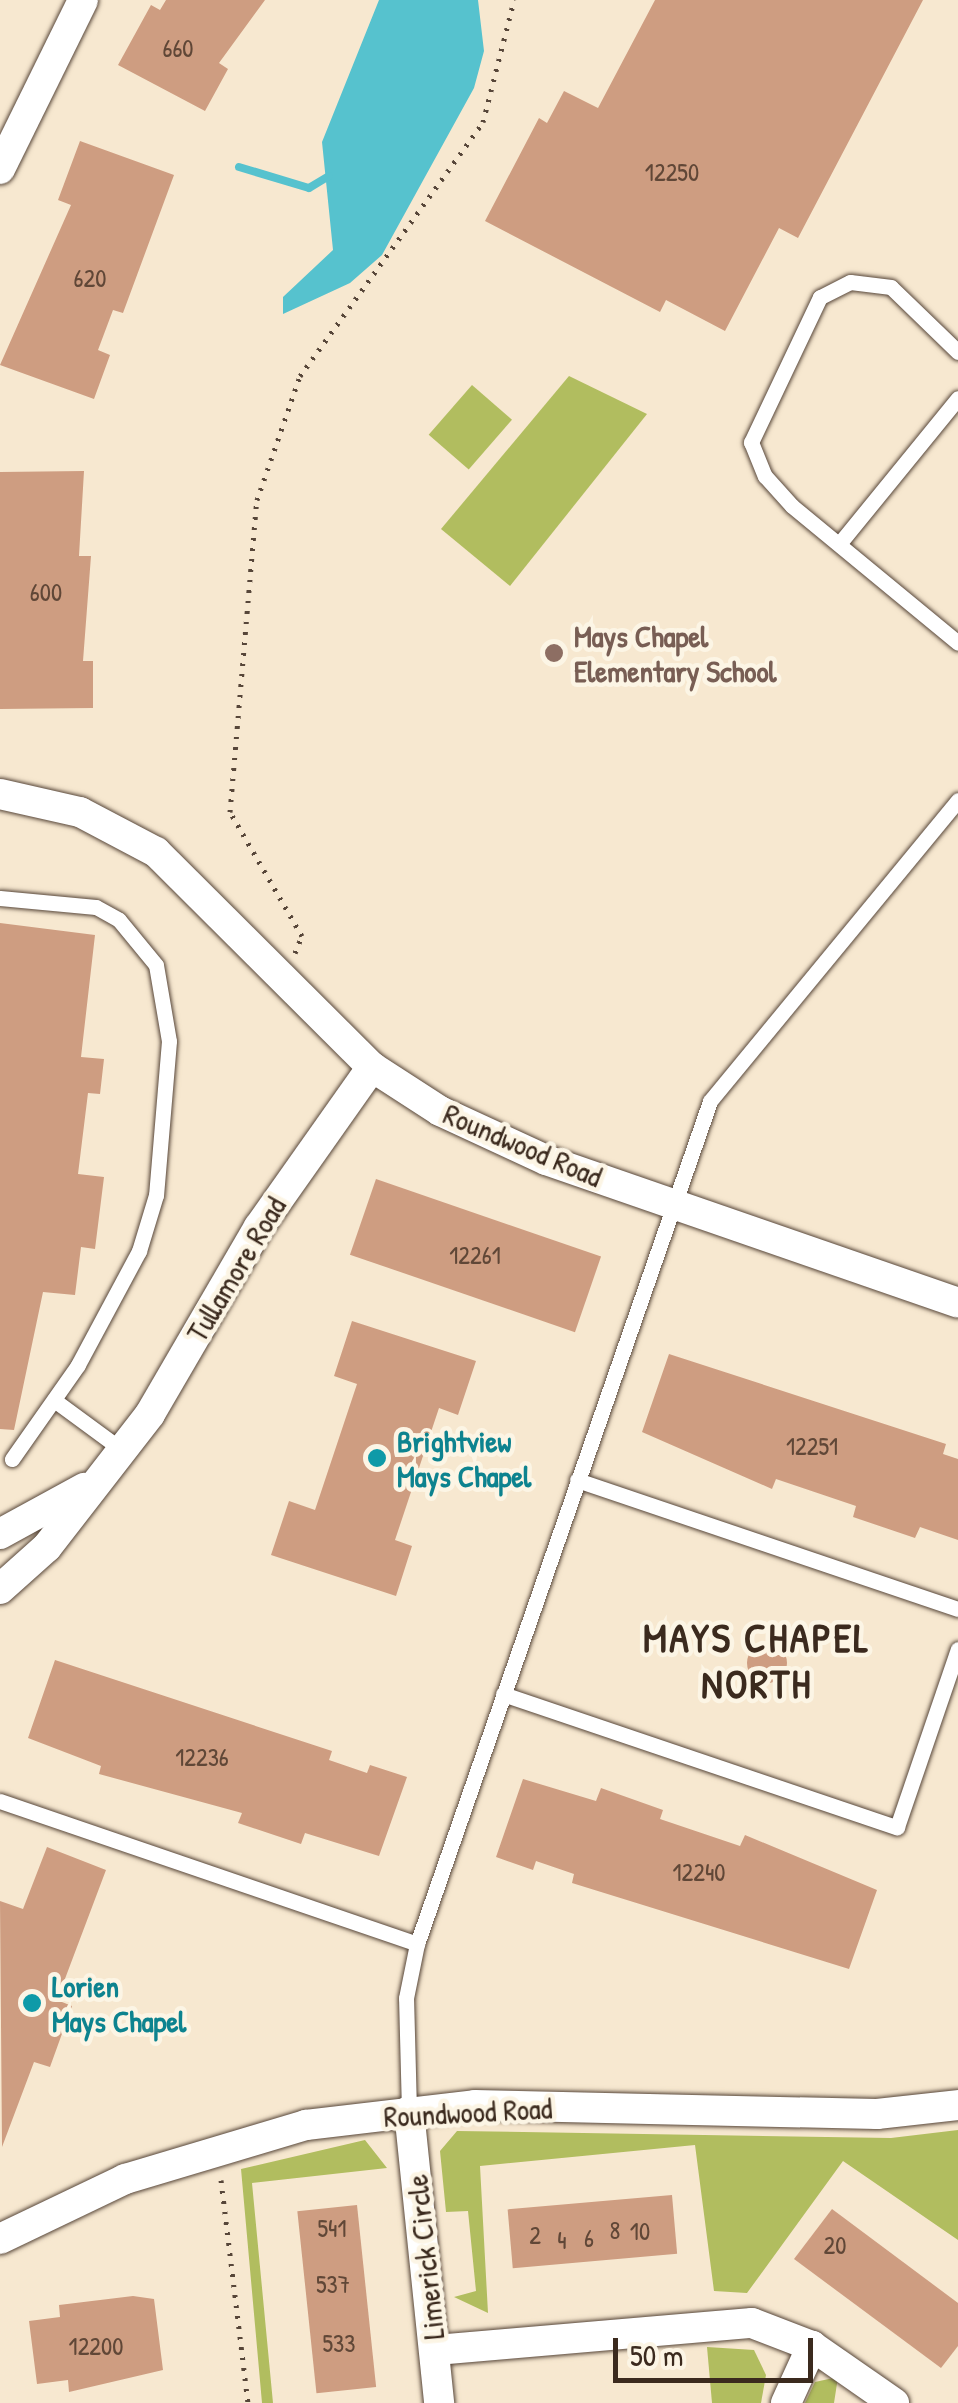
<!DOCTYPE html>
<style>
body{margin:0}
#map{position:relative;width:958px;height:2403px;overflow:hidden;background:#f7e8d0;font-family:"Patrick Hand",sans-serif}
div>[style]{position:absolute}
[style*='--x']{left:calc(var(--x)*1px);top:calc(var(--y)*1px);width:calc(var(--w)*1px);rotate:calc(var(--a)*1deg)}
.green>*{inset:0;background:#b1bd5f;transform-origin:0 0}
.water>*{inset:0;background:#56c2ce}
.stream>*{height:8px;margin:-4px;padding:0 4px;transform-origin:4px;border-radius:4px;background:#56c2ce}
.building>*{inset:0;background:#ce9d81;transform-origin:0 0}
.round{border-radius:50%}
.path>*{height:5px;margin-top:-2.5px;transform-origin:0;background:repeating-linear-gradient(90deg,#574639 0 2.5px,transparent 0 10.5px)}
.roads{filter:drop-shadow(0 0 2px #574639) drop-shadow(0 0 2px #574639)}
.lane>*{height:15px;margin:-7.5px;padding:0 7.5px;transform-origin:7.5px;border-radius:7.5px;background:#fff}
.street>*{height:30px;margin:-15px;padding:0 15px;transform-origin:15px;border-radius:15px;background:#fff}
.dots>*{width:28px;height:28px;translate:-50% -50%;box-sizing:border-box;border:5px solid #fcf5e5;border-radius:50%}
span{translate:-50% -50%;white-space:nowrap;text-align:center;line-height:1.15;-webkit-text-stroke:9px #fcf5e5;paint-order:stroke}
.number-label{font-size:25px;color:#604737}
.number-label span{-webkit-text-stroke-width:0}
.education-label{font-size:30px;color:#785e54;font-weight:700}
.left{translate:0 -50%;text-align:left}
.street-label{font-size:30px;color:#3b2a1e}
.culture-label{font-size:30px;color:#0d838f;font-weight:700}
.district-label{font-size:40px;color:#3b2a1e;font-weight:700;letter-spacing:2.5px}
.scale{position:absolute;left:613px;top:2338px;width:200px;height:45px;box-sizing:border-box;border:5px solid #3b2a1e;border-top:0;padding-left:12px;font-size:30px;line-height:35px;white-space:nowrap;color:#3b2a1e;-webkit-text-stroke:8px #fcf5e5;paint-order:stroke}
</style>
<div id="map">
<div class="green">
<div style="clip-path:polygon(569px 376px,647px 414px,510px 586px,441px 529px)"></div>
<div style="left:472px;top:385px;width:53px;height:66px;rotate:41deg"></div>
<div style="clip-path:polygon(958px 2130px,958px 2240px,843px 2161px,747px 2293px,714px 2291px,695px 2145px,480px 2166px,488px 2313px,454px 2297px,476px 2291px,468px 2211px,446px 2212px,440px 2151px,457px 2131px,891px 2138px)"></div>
<div style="clip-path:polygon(365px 2140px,387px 2168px,252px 2183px,273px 2403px,262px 2403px,241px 2169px)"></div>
<div style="clip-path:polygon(707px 2347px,754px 2350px,766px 2375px,761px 2403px,712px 2403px)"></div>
<div style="clip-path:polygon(838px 2377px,834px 2403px,805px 2403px,815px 2382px)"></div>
</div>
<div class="water">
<div style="clip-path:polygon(379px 0,478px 0,484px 51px,474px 88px,382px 255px,350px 283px,283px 314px,283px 297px,333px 250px,322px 142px)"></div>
</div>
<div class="stream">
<div style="--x:239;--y:167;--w:73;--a:16.7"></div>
<div style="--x:309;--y:188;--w:23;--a:-31"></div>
</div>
<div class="building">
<div style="clip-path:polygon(166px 0,265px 0,219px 63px,228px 69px,205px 111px,118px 65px,151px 5px,160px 10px)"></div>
<div style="clip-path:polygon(655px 0,923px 0,798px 238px,779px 228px,725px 331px,666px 300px,660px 312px,485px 221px,539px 118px,547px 123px,564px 91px,598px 108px)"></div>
<div style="clip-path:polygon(80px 141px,174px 175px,123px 313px,113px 310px,98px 350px,110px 355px,94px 399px,0 365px,71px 205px,58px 200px)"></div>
<div style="clip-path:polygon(84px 471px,79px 556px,91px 556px,83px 661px,93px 661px,93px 708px,0 709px,0 472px)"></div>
<div style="clip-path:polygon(0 923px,95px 935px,81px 1057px,104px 1059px,100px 1094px,88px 1093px,78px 1174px,104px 1177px,95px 1249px,81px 1247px,75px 1295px,43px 1292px,14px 1430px,0 1429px)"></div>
<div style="left:376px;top:1179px;width:238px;height:80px;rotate:19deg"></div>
<div style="clip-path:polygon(352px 1321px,476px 1361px,458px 1415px,439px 1408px,395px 1540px,412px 1546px,396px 1596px,271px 1555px,289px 1501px,315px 1510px,357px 1384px,334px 1376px)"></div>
<div style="clip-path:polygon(669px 1354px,946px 1444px,943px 1454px,958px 1459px,958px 1540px,920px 1527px,915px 1538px,853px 1517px,856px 1506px,776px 1479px,772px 1489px,642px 1432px)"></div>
<div class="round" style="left:747px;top:1643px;width:40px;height:40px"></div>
<div style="clip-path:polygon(55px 1660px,332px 1751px,329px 1760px,367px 1773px,370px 1765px,407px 1777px,379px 1856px,305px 1833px,301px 1844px,238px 1823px,242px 1813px,99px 1774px,101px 1766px,28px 1738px)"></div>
<div style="clip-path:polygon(523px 1779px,596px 1801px,601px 1788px,663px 1810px,660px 1819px,740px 1846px,745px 1835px,877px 1890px,849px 1969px,572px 1883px,574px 1874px,536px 1861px,533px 1870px,496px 1857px)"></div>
<div style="clip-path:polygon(47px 1847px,106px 1870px,57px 2000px,72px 2006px,50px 2067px,34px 2062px,2px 2147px,0 1901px,23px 1909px)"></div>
<div style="left:672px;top:2195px;width:59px;height:165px;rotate:85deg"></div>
<div style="left:357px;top:2205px;width:183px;height:60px;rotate:84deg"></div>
<div style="clip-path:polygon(832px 2209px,958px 2303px,958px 2346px,941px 2368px,794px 2259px)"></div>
<div style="clip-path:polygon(133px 2296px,154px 2299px,163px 2370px,69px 2392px,68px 2380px,37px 2384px,29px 2321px,60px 2317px,59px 2305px)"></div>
</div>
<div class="path">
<div style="--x:295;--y:953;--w:18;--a:-68"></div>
<div style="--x:302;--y:936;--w:143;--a:-120.1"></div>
<div style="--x:230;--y:812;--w:313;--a:-85.1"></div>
<div style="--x:257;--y:500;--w:131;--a:-70.9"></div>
<div style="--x:300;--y:376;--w:313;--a:-54.2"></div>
<div style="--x:483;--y:122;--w:126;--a:-75.7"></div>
<div style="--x:221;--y:2180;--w:225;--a:83.1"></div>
</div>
<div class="roads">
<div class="lane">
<div style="--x:958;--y:352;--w:93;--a:-135.9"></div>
<div style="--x:891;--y:287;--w:41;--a:-173"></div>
<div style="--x:850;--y:282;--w:34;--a:153"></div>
<div style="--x:820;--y:297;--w:161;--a:115.4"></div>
<div style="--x:751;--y:442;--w:37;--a:68"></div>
<div style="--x:765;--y:476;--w:40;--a:48"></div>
<div style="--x:792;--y:506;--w:215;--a:39.5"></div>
<div style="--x:839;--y:544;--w:188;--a:-50.8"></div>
<div style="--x:0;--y:898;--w:96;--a:5.4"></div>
<div style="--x:96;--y:907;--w:26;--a:29"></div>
<div style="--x:119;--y:920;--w:58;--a:50.6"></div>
<div style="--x:156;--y:965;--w:77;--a:80.3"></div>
<div style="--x:169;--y:1041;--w:155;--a:94.8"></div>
<div style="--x:156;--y:1195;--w:59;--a:106.9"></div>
<div style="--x:139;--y:1251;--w:129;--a:118.2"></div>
<div style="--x:78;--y:1365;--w:115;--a:125.1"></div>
<div style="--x:54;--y:1400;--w:84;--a:36.3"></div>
<div style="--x:577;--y:1480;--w:402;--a:18.7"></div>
<div style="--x:503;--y:1694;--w:416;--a:18.7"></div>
<div style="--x:897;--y:1827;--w:188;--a:-71.1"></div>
<div style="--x:0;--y:1801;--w:441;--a:18.9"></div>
<div style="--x:409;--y:2111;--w:113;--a:-91.5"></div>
<div style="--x:406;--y:1998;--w:55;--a:-78.5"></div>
<div style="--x:417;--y:1944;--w:892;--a:-70.83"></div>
<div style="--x:710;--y:1101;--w:390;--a:-50.5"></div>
</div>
<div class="street">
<div style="--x:0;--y:169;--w:188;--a:-63.8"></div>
<div style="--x:0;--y:794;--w:82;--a:12.7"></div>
<div style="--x:80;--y:812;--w:86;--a:27.8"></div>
<div style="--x:156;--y:852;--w:305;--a:44.9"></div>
<div style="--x:372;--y:1067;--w:81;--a:32.9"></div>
<div style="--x:440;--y:1111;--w:117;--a:24.8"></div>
<div style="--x:546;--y:1160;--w:436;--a:19.1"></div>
<div style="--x:0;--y:1534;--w:96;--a:-28.7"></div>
<div style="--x:0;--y:1589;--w:63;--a:-41.8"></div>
<div style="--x:47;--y:1547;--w:168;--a:-52.2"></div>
<div style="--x:150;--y:1414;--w:216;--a:-59.8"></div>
<div style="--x:259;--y:1227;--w:196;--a:-54.8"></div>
<div style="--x:409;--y:2111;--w:294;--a:84.1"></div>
<div style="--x:0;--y:2239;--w:139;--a:-25.6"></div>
<div style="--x:125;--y:2179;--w:189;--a:-16.6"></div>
<div style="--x:306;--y:2125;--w:170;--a:-6.7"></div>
<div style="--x:475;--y:2105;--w:402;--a:1.3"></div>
<div style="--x:877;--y:2114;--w:81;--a:-6.3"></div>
<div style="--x:436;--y:2350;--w:317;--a:-4.9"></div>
<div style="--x:752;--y:2323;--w:64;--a:21"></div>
<div style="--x:812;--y:2346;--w:100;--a:34.8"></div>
<div style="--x:786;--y:2403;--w:63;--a:-65.5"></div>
</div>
</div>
<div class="dots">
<div style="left:554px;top:653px;background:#8d6e63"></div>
<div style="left:377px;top:1458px;background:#0f9aa8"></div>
<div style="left:32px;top:2003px;background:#0f9aa8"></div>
</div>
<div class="number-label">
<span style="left:178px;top:48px">660</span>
<span style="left:672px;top:172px">12250</span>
<span style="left:90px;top:278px">620</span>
<span style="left:46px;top:592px">600</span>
<span style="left:475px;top:1255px">12261</span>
<span style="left:812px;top:1446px">12251</span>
<span style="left:202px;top:1757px">12236</span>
<span style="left:699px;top:1872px">12240</span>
<span style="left:332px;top:2228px">541</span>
<span style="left:615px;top:2230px">8</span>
<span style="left:640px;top:2231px">10</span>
<span style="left:535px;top:2235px">2</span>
<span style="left:589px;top:2238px">6</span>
<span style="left:562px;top:2240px">4</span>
<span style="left:835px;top:2245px">20</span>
<span style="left:333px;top:2284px">537</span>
<span style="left:339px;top:2343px">533</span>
<span style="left:96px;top:2346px">12200</span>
</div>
<div class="education-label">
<span class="left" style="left:574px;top:653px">Mays Chapel<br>Elementary School</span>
</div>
<div class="street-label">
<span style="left:523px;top:1145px;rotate:23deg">Roundwood Road</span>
<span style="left:236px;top:1269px;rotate:-59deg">Tullamore Road</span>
<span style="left:468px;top:2112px;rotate:-3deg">Roundwood Road</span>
<span style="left:425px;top:2257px;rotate:-96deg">Limerick Circle</span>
</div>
<div class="culture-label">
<span class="left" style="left:397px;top:1458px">Brightview<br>Mays Chapel</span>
<span class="left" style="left:52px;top:2003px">Lorien<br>Mays Chapel</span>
</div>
<div class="district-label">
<span style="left:757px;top:1660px">MAYS CHAPEL<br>NORTH</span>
</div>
<div class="scale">50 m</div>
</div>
